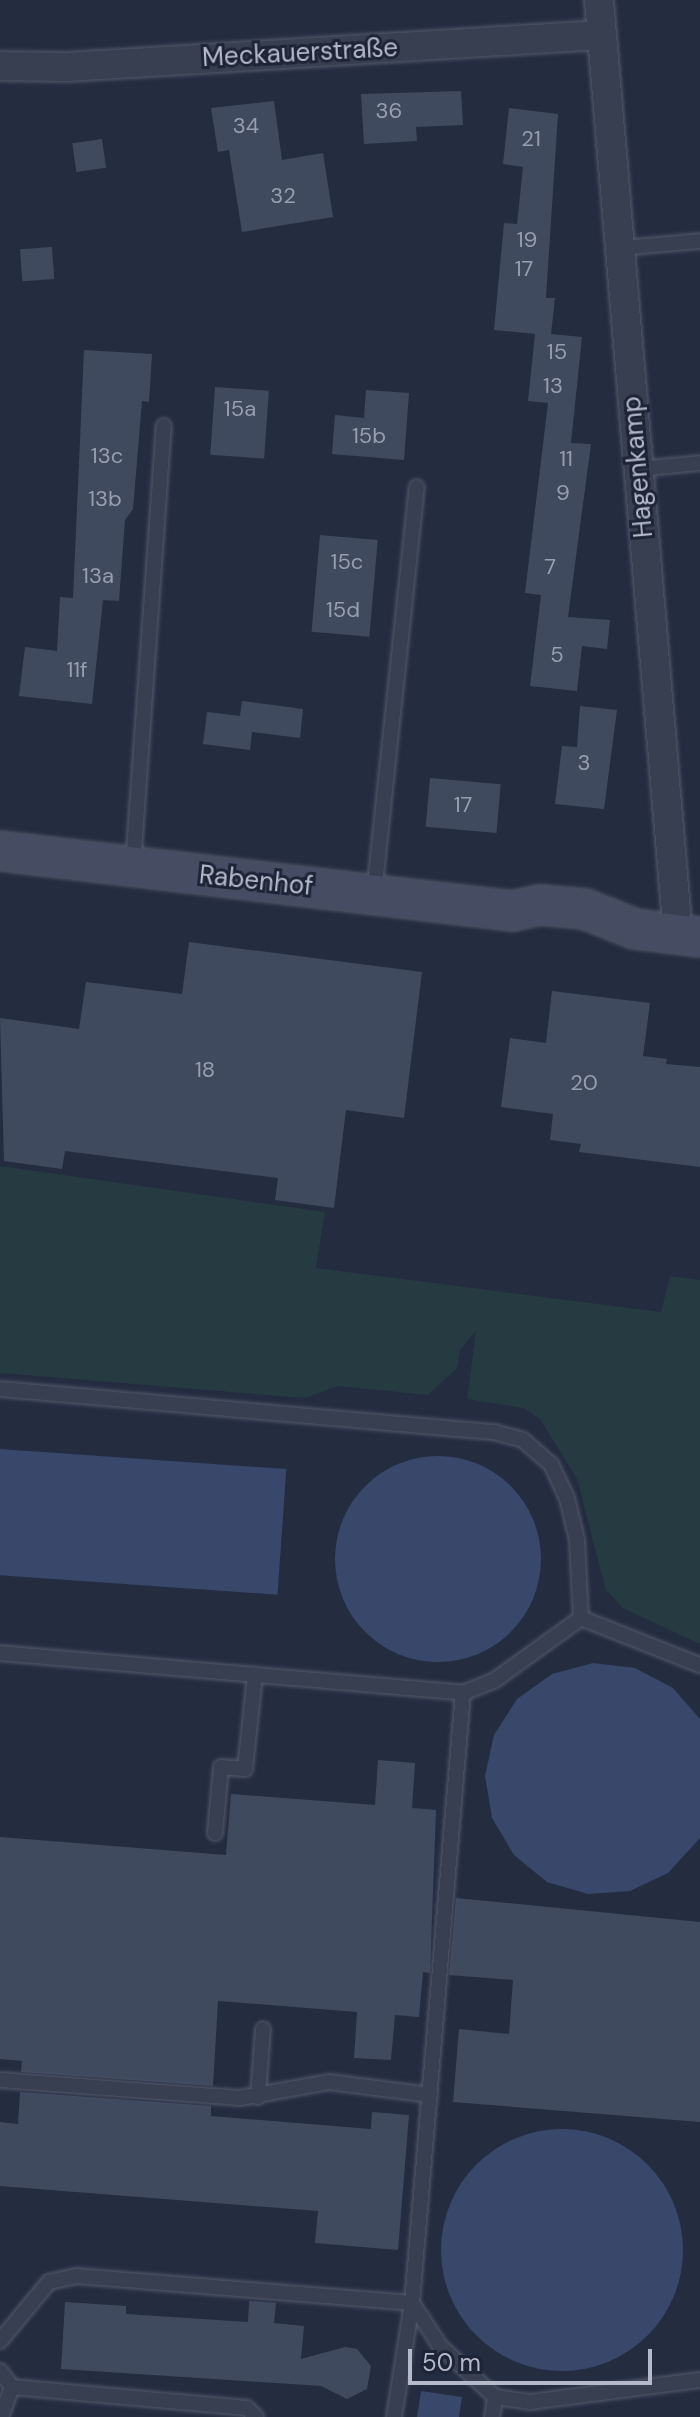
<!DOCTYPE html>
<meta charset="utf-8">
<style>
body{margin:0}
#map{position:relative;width:700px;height:2417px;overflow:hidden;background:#242c40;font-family:"DM Sans",sans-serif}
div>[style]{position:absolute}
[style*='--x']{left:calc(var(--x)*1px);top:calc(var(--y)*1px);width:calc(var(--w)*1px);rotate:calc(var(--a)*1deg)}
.green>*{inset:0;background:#263a41}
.water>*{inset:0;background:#38476a;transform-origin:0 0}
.round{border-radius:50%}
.building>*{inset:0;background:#404a5f;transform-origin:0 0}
.roads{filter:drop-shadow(0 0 2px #535a6a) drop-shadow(0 0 2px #535a6a)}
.lane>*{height:14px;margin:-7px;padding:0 7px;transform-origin:7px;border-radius:7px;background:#383f50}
.street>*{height:28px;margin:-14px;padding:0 14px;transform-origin:14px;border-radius:14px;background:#383f50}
.secondary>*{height:38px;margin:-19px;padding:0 19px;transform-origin:19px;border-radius:19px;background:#464d63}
span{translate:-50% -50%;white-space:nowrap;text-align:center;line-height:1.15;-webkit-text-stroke:6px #1d2435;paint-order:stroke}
.number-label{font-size:22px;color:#979eaf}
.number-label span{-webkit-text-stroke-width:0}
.street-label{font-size:26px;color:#b4baca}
.scale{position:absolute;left:408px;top:2349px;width:244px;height:36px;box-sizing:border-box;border:4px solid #b4baca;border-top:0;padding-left:10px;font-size:24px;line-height:28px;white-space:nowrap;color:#b4baca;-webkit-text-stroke:6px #1d2435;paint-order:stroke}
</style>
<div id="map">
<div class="green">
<div style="clip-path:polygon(0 1166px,325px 1212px,316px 1268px,661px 1312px,670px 1276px,700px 1280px,700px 1644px,623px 1608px,606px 1590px,577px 1479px,540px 1419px,523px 1408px,467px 1399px,476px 1331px,460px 1350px,457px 1368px,428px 1395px,338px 1386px,304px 1398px,0 1373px)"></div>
</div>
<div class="water">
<div style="left:0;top:1449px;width:287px;height:126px;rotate:4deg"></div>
<div class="round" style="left:335px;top:1456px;width:206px;height:206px"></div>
<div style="clip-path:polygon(593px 1663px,635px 1668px,673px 1688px,700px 1719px,700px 1838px,668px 1873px,630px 1891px,588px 1894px,547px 1882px,514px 1855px,492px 1818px,485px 1776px,494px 1735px,517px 1699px,552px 1674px)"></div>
<div class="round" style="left:441px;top:2129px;width:242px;height:242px"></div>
<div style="clip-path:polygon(421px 2391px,462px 2397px,459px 2417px,417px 2417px)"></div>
</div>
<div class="building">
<div style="clip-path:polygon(461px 91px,463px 125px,416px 127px,417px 141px,364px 144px,361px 94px)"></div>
<div style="clip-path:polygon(274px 101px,282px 160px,323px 153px,333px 217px,242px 232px,229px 150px,218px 152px,211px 108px)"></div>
<div style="clip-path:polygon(509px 108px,558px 114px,546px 298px,555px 298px,551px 334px,582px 337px,571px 443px,591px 444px,568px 617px,610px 620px,607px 649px,582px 646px,577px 691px,530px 686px,541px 595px,525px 593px,548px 403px,528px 401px,535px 334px,494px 330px,504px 223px,517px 224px,523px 167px,503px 164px)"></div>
<div style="left:102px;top:139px;width:29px;height:30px;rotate:82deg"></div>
<div style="left:52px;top:247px;width:32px;height:32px;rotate:86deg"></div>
<div style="clip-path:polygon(84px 350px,152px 354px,149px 402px,142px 401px,133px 509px,125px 520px,119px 601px,103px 600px,92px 704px,19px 696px,25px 647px,57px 651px,60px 597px,73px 598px)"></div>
<div style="left:215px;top:387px;width:54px;height:68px;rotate:4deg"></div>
<div style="clip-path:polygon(366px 390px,409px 393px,404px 460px,332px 454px,335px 415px,364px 418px)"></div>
<div style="left:320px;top:535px;width:58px;height:97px;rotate:5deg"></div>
<div style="clip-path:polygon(242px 701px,303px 709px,300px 738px,252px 732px,250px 750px,203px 744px,207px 712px,240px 716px)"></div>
<div style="clip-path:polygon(580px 706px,617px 710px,604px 809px,555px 804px,562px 746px,577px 747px)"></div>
<div style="left:430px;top:778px;width:71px;height:49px;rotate:5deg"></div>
<div style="clip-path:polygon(189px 942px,422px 972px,404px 1118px,346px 1110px,334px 1208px,275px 1200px,278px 1178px,65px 1151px,62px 1169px,4px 1161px,0 1018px,79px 1029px,86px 982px,182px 994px)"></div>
<div style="clip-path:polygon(552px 991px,650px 1003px,643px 1056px,667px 1059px,666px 1064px,700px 1067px,700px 1167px,579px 1152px,581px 1144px,550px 1140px,553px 1114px,501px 1107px,510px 1038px,546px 1043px)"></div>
<div style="clip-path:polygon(378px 1760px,415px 1763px,412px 1808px,436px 1810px,430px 1973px,423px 1972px,419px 2017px,395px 2015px,391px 2060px,354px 2058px,357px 2012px,218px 2001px,213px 2086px,21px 2072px,22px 2061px,0 2059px,0 1837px,226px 1855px,231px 1794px,375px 1805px)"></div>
<div style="clip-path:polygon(456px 1898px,700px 1922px,700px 2122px,453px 2102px,459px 2029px,509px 2034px,513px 1980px,449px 1975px)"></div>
<div style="clip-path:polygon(20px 2092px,211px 2106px,211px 2116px,371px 2129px,372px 2112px,409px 2115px,398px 2250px,315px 2243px,318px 2211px,0 2186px,0 2122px,18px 2124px)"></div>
<div style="clip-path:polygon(249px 2301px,276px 2303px,274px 2323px,304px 2326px,301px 2359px,345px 2347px,357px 2349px,371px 2366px,367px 2389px,347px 2399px,321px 2386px,61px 2369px,65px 2302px,126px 2306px,126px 2314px,248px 2322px)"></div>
</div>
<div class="roads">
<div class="lane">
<div style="--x:621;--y:248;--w:79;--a:-5.1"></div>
<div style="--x:638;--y:469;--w:62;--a:-5.5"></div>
<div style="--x:133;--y:866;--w:441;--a:-86"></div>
<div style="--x:374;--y:894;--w:409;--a:-84"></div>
<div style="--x:0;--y:1389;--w:496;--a:5"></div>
<div style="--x:494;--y:1432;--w:30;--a:15"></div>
<div style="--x:523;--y:1440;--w:37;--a:41"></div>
<div style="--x:551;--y:1464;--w:38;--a:65"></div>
<div style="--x:567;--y:1498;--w:43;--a:76.6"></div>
<div style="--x:577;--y:1540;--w:78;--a:87.1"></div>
<div style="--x:581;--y:1618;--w:128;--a:21.6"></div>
<div style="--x:0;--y:1653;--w:465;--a:4.9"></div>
<div style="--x:215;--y:1833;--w:66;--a:-84.8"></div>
<div style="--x:221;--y:1767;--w:24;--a:5"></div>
<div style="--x:245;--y:1769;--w:95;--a:-83.9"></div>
<div style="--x:0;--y:2080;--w:241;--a:4.3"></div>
<div style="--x:240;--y:2098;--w:90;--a:-10.2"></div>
<div style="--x:329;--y:2082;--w:102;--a:7.3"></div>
<div style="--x:258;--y:2097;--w:68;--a:-85.8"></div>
<div style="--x:0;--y:2341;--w:77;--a:-50.3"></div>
<div style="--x:49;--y:2282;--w:29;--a:-12"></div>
<div style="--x:77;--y:2276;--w:336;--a:4.6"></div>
<div style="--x:412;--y:2303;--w:51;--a:56.9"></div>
<div style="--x:440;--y:2346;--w:75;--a:42.8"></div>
<div style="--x:495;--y:2397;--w:35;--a:8"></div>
<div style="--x:530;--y:2402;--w:171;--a:-7.4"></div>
<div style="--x:0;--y:2371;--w:20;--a:53"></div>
<div style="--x:12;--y:2387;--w:32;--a:110"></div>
<div style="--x:12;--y:2387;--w:236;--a:5.1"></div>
<div style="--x:247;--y:2408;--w:13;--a:45"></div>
<div style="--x:394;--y:2417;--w:115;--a:-81"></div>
<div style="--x:412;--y:2303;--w:612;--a:-85.22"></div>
<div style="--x:463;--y:1693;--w:35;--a:-22"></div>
<div style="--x:495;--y:1680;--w:106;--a:-35.8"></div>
<div style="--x:492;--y:2417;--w:20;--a:-81"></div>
</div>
<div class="street">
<div style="--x:599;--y:0;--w:937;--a:85.17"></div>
<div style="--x:0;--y:66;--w:66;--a:0.9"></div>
<div style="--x:66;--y:67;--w:536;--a:-3.42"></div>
</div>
<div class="secondary">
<div style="--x:0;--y:851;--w:516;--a:6.67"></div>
<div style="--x:513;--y:911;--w:28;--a:-13"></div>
<div style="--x:540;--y:905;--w:45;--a:5.1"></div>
<div style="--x:585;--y:909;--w:54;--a:21.8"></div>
<div style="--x:635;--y:929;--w:65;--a:7"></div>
</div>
</div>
<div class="number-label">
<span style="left:389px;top:111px">36</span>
<span style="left:246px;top:126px">34</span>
<span style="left:531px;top:139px">21</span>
<span style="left:283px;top:196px">32</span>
<span style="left:527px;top:240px">19</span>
<span style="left:524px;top:269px">17</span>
<span style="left:557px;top:352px">15</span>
<span style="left:553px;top:386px">13</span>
<span style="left:240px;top:409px">15a</span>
<span style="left:369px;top:436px">15b</span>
<span style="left:107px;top:456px">13c</span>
<span style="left:566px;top:459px">11</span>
<span style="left:563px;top:493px">9</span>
<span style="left:105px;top:499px">13b</span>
<span style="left:347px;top:562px">15c</span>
<span style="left:550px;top:567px">7</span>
<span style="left:98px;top:576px">13a</span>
<span style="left:343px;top:610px">15d</span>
<span style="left:557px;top:655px">5</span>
<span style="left:77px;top:670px">11f</span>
<span style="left:584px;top:763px">3</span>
<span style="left:463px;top:805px">17</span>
<span style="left:205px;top:1070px">18</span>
<span style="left:584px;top:1083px">20</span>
</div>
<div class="street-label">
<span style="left:300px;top:53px;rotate:-3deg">Meckauerstraße</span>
<span style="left:638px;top:467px;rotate:-95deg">Hagenkamp</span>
<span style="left:256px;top:881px;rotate:6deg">Rabenhof</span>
</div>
<div class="scale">50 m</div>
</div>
